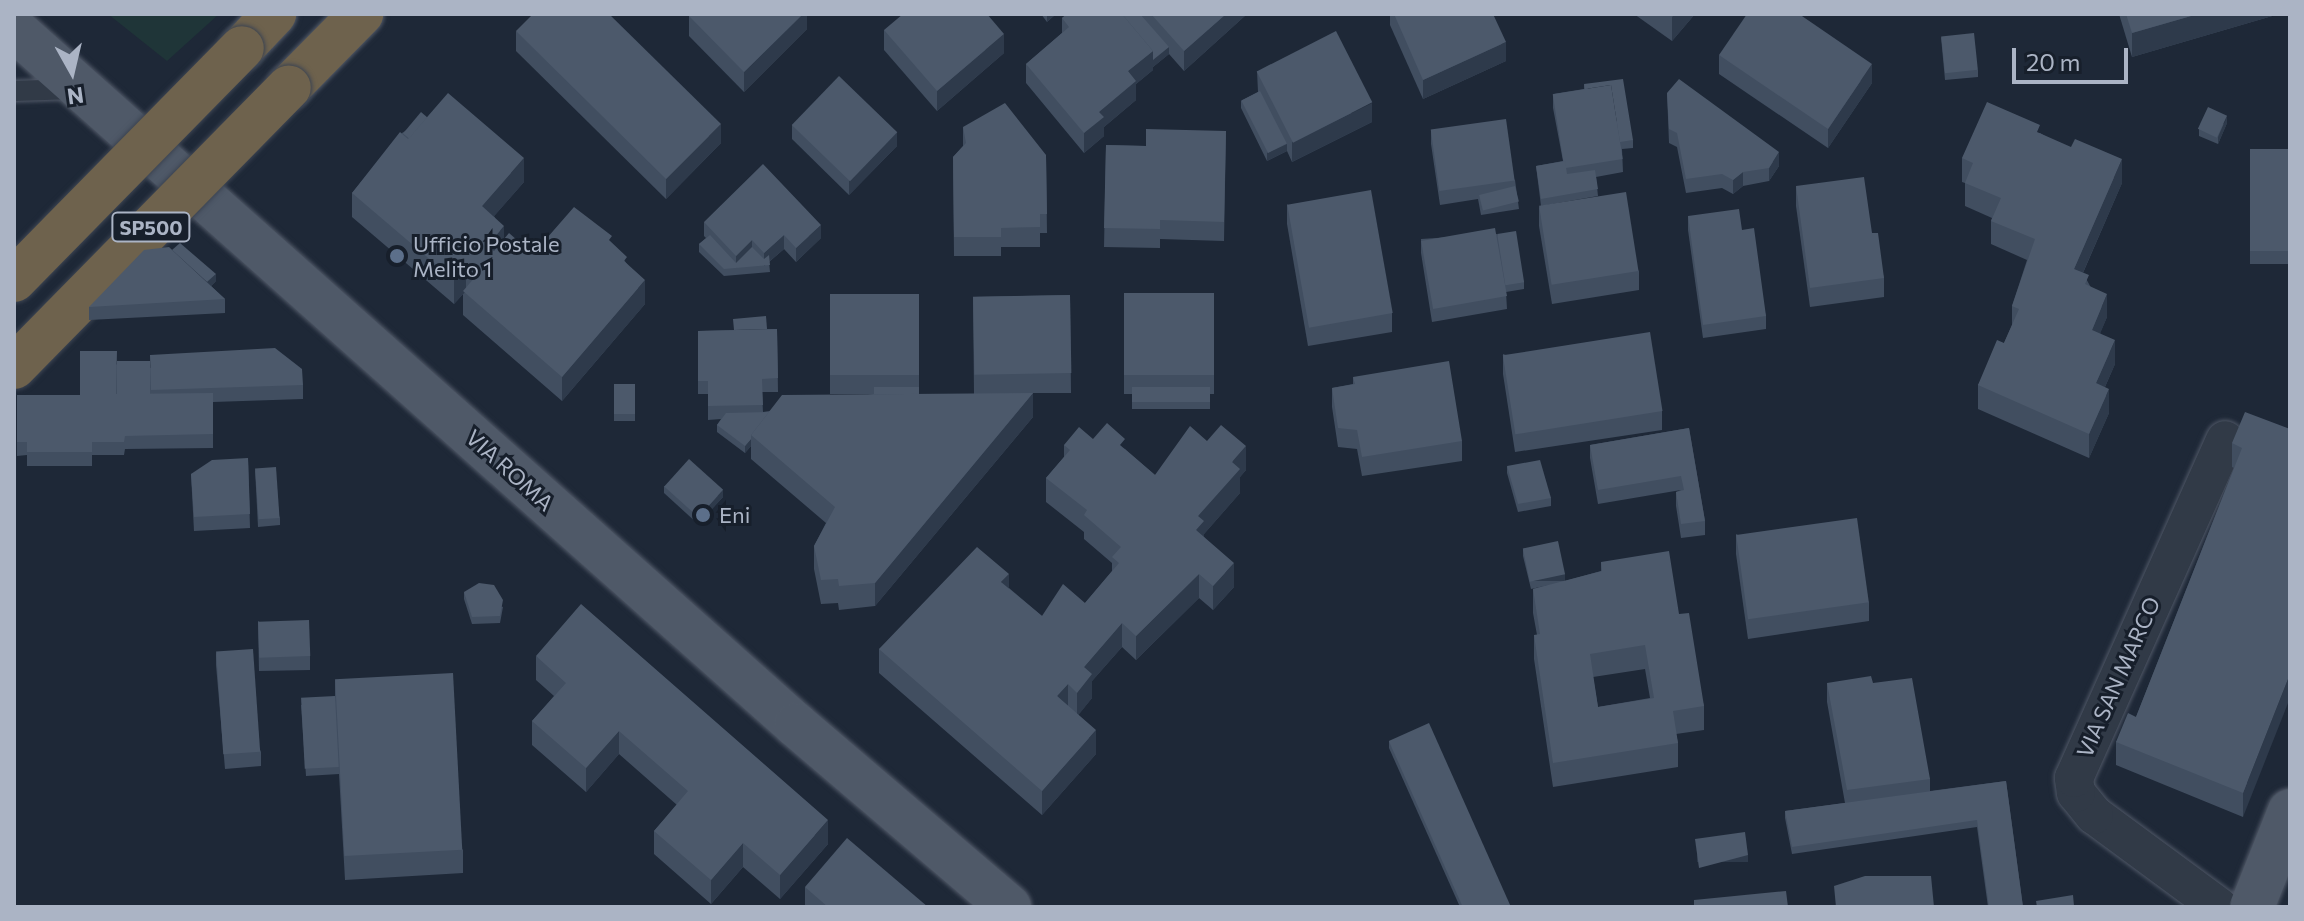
<!DOCTYPE html>
<style>
body{margin:0}
#map{position:relative;width:2304px;height:921px;overflow:hidden;background:#1e2837;font-family:Commissioner,sans-serif}
div>[style]{position:absolute}
[style*='--x']{left:calc(var(--x)*1px);top:calc(var(--y)*1px);width:calc(var(--w)*1px);rotate:calc(var(--a)*1deg)}
.green>*{inset:0;background:#1f3538}
.roads{filter:drop-shadow(0 0 2px #4f5766) drop-shadow(0 0 2px #4f5766)}
.lane>*{height:20px;margin:-10px;padding:0 10px;transform-origin:10px;border-radius:10px;background:#313a47}
.street>*{height:38px;margin:-19px;padding:0 19px;transform-origin:19px;border-radius:19px;background:#313a47}
.primary>*{height:44px;margin:-22px;padding:0 22px;transform-origin:22px;border-radius:22px;background:#4f5968}
.highway>*{height:44px;margin:-22px;padding:0 22px;transform-origin:22px;border-radius:22px;background:#6e624d}
.bridges{filter:drop-shadow(0 0 2px #3c4452) drop-shadow(0 0 2px #3c4452)}
.highway-bridge>*{height:44px;margin:-22px;padding:0 22px;transform-origin:22px;border-radius:22px;background:#6e624d}
.wall>*{inset:0;background:#414e60;transform-origin:0 0}
.shaded-wall>*{inset:0;background:#2e3a4b;transform-origin:0 0}
.building>*{inset:0;background:#4c596b;transform-origin:0 0}
.dots>*{width:22px;height:22px;translate:-50% -50%;box-sizing:border-box;border:4px solid #171f2b;border-radius:50%}
span{translate:-50% -50%;white-space:nowrap;text-align:center;line-height:1.15;-webkit-text-stroke:6px #171f2b;paint-order:stroke}
.shield-label span{padding:2px 6px;background:#171f2b;border:2px solid;border-radius:6px;-webkit-text-stroke-width:0}
.shield-label{font-size:20px;color:#abb4c5;font-weight:700}
.poi-label{font-size:22px;color:#abb4c5}
.left{translate:0 -50%;text-align:left}
.street-label{font-size:22px;color:#abb4c5}
.frame{position:absolute;inset:0;border:16px solid #abb4c5;pointer-events:none}
.north{position:absolute;left:32px;top:32px;width:80px;height:80px;-webkit-text-stroke:6px #171f2b;paint-order:stroke;rotate:172deg;font-size:22px;font-weight:700;line-height:32px;text-align:center;color:#abb4c5}
.north::after{content:'';display:block;margin:auto;width:28px;height:36px;background:#abb4c5;clip-path:polygon(50% 0,100% 100%,50% 72%,0 100%)}
.scale{position:absolute;left:2012px;top:48px;width:116px;height:36px;box-sizing:border-box;border:4px solid #abb4c5;border-top:0;padding-left:10px;font-size:24px;line-height:28px;white-space:nowrap;color:#abb4c5;-webkit-text-stroke:6px #171f2b;paint-order:stroke}
</style>
<div id="map">
<div class="green">
<div style="clip-path:polygon(108px 14px,219px 14px,167px 61px)"></div>
</div>
<div class="roads">
<div class="lane">
<div style="--x:14;--y:91;--w:60;--a:-1.9"></div>
</div>
<div class="street">
<div style="--x:2219;--y:907;--w:155;--a:-143.6"></div>
<div style="--x:2094;--y:815;--w:28;--a:-129"></div>
<div style="--x:2076;--y:793;--w:15;--a:-98"></div>
<div style="--x:2074;--y:778;--w:370;--a:-65.9"></div>
</div>
<div class="primary">
<div style="--x:14;--y:29;--w:1047;--a:41.67"></div>
<div style="--x:796;--y:725;--w:280;--a:40.5"></div>
<div style="--x:2252;--y:907;--w:103;--a:-68.4"></div>
</div>
<div class="highway">
<div style="--x:242;--y:48;--w:47;--a:-46.7"></div>
<div style="--x:289;--y:87;--w:103;--a:-45.4"></div>
</div>
</div>
<div class="bridges">
<div class="highway-bridge">
<div style="--x:14;--y:280;--w:325;--a:-45.5"></div>
<div style="--x:14;--y:367;--w:392;--a:-45.5"></div>
</div>
</div>
<div class="wall">
<div style="clip-path:polygon(807px 14px,807px 29px,744px 92px,689px 36px,689px 16px)"></div>
<div style="clip-path:polygon(1041px 14px,1056px 14px,1047px 22px)"></div>
<div style="clip-path:polygon(1067px 14px,1247px 14px,1184px 71px,1169px 54px,1153px 67px,1153px 70px,1136px 84px,1136px 100px,1104px 127px,1104px 136px,1084px 153px,1026px 83px,1026px 64px,1062px 33px,1062px 18px)"></div>
<div style="clip-path:polygon(1390px 14px,1493px 14px,1506px 61px,1423px 99px,1390px 25px)"></div>
<div style="clip-path:polygon(1634px 14px,1695px 14px,1672px 41px)"></div>
<div style="clip-path:polygon(2119px 14px,2279px 14px,2132px 57px)"></div>
<div style="clip-path:polygon(884px 30px,1004px 53px,937px 111px,884px 50px)"></div>
<div style="clip-path:polygon(516px 31px,721px 143px,666px 199px,516px 51px)"></div>
<div style="clip-path:polygon(1941px 37px,1978px 70px,1978px 77px,1945px 80px)"></div>
<div style="clip-path:polygon(1719px 55px,1872px 83px,1828px 148px,1719px 74px)"></div>
<div style="clip-path:polygon(1257px 71px,1372px 122px,1292px 162px,1287px 151px,1267px 161px,1241px 108px,1241px 101px,1258px 92px)"></div>
<div style="clip-path:polygon(1584px 84px,1633px 140px,1633px 148px,1622px 149px,1623px 172px,1596px 177px,1598px 196px,1541px 206px,1536px 166px,1563px 161px,1553px 108px,1553px 94px,1584px 89px)"></div>
<div style="clip-path:polygon(1667px 93px,1779px 166px,1769px 181px,1743px 186px,1733px 194px,1722px 188px,1686px 193px,1677px 147px,1669px 143px)"></div>
<div style="clip-path:polygon(427px 117px,524px 182px,494px 216px,504px 239px,533px 254px,612px 244px,627px 264px,645px 304px,562px 401px,463px 315px,463px 294px,454px 304px,352px 217px,352px 193px,402px 133px)"></div>
<div style="clip-path:polygon(2227px 123px,2218px 144px,2199px 136px,2199px 129px)"></div>
<div style="clip-path:polygon(792px 125px,897px 146px,849px 195px,792px 139px)"></div>
<div style="clip-path:polygon(963px 127px,1046px 155px,1047px 233px,1040px 233px,1040px 247px,1001px 247px,1001px 256px,954px 256px,953px 157px,963px 146px)"></div>
<div style="clip-path:polygon(1431px 130px,1515px 180px,1519px 209px,1481px 215px,1478px 199px,1440px 205px,1431px 144px)"></div>
<div style="clip-path:polygon(1226px 131px,1224px 241px,1160px 239px,1160px 248px,1104px 247px,1106px 145px,1146px 146px)"></div>
<div style="clip-path:polygon(2040px 133px,2122px 183px,2083px 273px,2107px 317px,2100px 333px,2115px 364px,2105px 387px,2109px 413px,2089px 458px,1978px 409px,1978px 385px,2004px 343px,2012px 325px,2012px 306px,2027px 260px,1991px 244px,1991px 221px,1992px 218px,1965px 206px,1965px 183px,1962px 182px,1962px 158px)"></div>
<div style="left:2290px;top:149px;width:115px;height:40px;rotate:90deg"></div>
<div style="clip-path:polygon(1796px 186px,1872px 233px,1884px 278px,1884px 297px,1810px 307px,1796px 206px)"></div>
<div style="clip-path:polygon(1287px 204px,1392px 313px,1392px 332px,1308px 346px,1287px 224px)"></div>
<div style="clip-path:polygon(1539px 207px,1639px 271px,1639px 290px,1552px 304px,1539px 226px)"></div>
<div style="clip-path:polygon(1688px 216px,1742px 230px,1766px 316px,1766px 329px,1703px 338px,1688px 230px)"></div>
<div style="clip-path:polygon(704px 222px,821px 238px,796px 262px,784px 249px,769px 262px,770px 272px,724px 276px,699px 252px,699px 244px,706px 238px,704px 236px)"></div>
<div style="clip-path:polygon(1497px 234px,1524px 282px,1524px 289px,1506px 292px,1507px 309px,1432px 322px,1421px 253px,1421px 239px)"></div>
<div style="clip-path:polygon(216px 281px,211px 286px,225px 299px,225px 313px,89px 320px,89px 307px)"></div>
<div style="clip-path:polygon(1214px 293px,1214px 394px,1210px 394px,1210px 409px,1132px 409px,1132px 394px,1124px 394px,1124px 294px)"></div>
<div style="clip-path:polygon(830px 294px,919px 294px,919px 394px,974px 394px,973px 297px,1070px 295px,1071px 393px,1033px 393px,1033px 417px,875px 606px,839px 610px,838px 603px,821px 604px,814px 569px,814px 546px,826px 523px,751px 459px,751px 446px,745px 453px,717px 432px,717px 425px,721px 419px,708px 420px,708px 394px,698px 394px,698px 331px,777px 329px,778px 392px,762px 392px,763px 412px,874px 394px,830px 394px)"></div>
<div style="clip-path:polygon(1503px 354px,1662px 411px,1662px 430px,1515px 452px,1503px 374px)"></div>
<div style="clip-path:polygon(117px 364px,303px 385px,303px 399px,213px 402px,213px 448px,125px 449px,124px 455px,92px 455px,92px 466px,27px 466px,27px 455px,17px 456px,17px 395px,80px 395px)"></div>
<div style="clip-path:polygon(1353px 377px,1462px 441px,1462px 461px,1362px 476px,1357px 449px,1338px 447px,1332px 407px,1332px 388px,1353px 384px)"></div>
<div style="left:614px;top:384px;width:21px;height:37px"></div>
<div style="clip-path:polygon(1689px 428px,1705px 521px,1705px 535px,1681px 538px,1676px 506px,1676px 492px,1681px 490px,1598px 504px,1590px 458px,1590px 445px)"></div>
<div style="clip-path:polygon(2290px 429px,2243px 817px,2116px 765px,2116px 742px,2136px 717px,2234px 468px,2232px 467px,2232px 443px)"></div>
<div style="clip-path:polygon(1093px 439px,1125px 449px,1155px 475px,1207px 441px,1246px 470px,1240px 477px,1240px 493px,1204px 534px,1204px 537px,1234px 587px,1213px 610px,1199px 598px,1136px 660px,1122px 647px,1092px 681px,1092px 698px,1078px 715px,1096px 754px,1042px 815px,879px 673px,879px 649px,1009px 588px,1042px 616px,1085px 603px,1112px 571px,1112px 563px,1084px 539px,1084px 532px,1046px 502px,1046px 478px,1064px 457px,1064px 445px)"></div>
<div style="clip-path:polygon(248px 458px,250px 528px,194px 531px,191px 474px)"></div>
<div style="clip-path:polygon(1507px 466px,1551px 498px,1551px 506px,1518px 512px,1507px 473px)"></div>
<div style="clip-path:polygon(255px 469px,280px 518px,280px 525px,258px 527px)"></div>
<div style="clip-path:polygon(664px 486px,723px 497px,698px 524px,664px 493px)"></div>
<div style="clip-path:polygon(1736px 534px,1869px 602px,1869px 621px,1748px 639px,1736px 554px)"></div>
<div style="clip-path:polygon(evenodd,1523px 549px,1565px 581px,1601px 571px,1601px 562px,1679px 614px,1704px 706px,1704px 730px,1676px 734px,1678px 743px,1678px 767px,1553px 787px,1534px 659px,1534px 635px,1537px 635px,1533px 613px,1533px 589px,1549px 585px,1531px 589px,1523px 556px,1523px 549px,1645px 669px,1650px 698px,1598px 707px,1593px 677px,1645px 669px)"></div>
<div style="clip-path:polygon(464px 592px,503px 607px,500px 623px,472px 624px,464px 599px)"></div>
<div style="clip-path:polygon(258px 621px,310px 656px,310px 670px,259px 671px)"></div>
<div style="clip-path:polygon(216px 652px,261px 752px,261px 766px,225px 769px,216px 665px)"></div>
<div style="clip-path:polygon(536px 656px,828px 844px,780px 899px,743px 867px,711px 904px,654px 854px,654px 831px,677px 805px,619px 754px,586px 792px,532px 745px,532px 721px,554px 696px,536px 680px)"></div>
<div style="clip-path:polygon(335px 679px,463px 850px,463px 873px,345px 880px,339px 774px,306px 776px,301px 705px,335px 696px)"></div>
<div style="clip-path:polygon(1827px 683px,1873px 683px,1930px 779px,1930px 791px,2006px 781px,2023px 907px,1988px 907px,1977px 827px,1792px 854px,1785px 818px,1785px 811px,1845px 803px,1827px 702px)"></div>
<div style="clip-path:polygon(1389px 741px,1510px 907px,1460px 907px,1389px 748px)"></div>
<div style="clip-path:polygon(805px 887px,928px 907px,805px 907px)"></div>
</div>
<div class="shaded-wall">
<div style="clip-path:polygon(803px 14px,807px 14px,807px 29px,744px 92px,744px 72px)"></div>
<div style="clip-path:polygon(1047px 14px,1056px 14px,1047px 22px)"></div>
<div style="clip-path:polygon(1226px 14px,1247px 14px,1184px 71px,1184px 51px)"></div>
<div style="clip-path:polygon(1675px 14px,1695px 14px,1672px 41px,1672px 17px)"></div>
<div style="clip-path:polygon(2198px 14px,2279px 14px,2132px 57px,2132px 33px)"></div>
<div style="clip-path:polygon(1004px 34px,1004px 53px,937px 111px,937px 91px)"></div>
<div style="clip-path:polygon(1506px 42px,1506px 61px,1423px 99px,1423px 80px)"></div>
<div style="clip-path:polygon(1169px 47px,1169px 54px,1153px 67px,1153px 70px,1136px 84px,1136px 100px,1104px 127px,1104px 136px,1084px 153px,1084px 133px,1128px 71px,1153px 51px)"></div>
<div style="clip-path:polygon(1872px 64px,1872px 83px,1828px 148px,1828px 129px)"></div>
<div style="clip-path:polygon(1372px 103px,1372px 122px,1292px 162px,1292px 142px)"></div>
<div style="clip-path:polygon(2227px 116px,2227px 123px,2218px 144px,2218px 137px)"></div>
<div style="clip-path:polygon(721px 124px,721px 143px,666px 199px,666px 179px)"></div>
<div style="clip-path:polygon(897px 132px,897px 146px,849px 195px,849px 181px)"></div>
<div style="clip-path:polygon(1287px 144px,1287px 151px,1267px 161px,1267px 153px)"></div>
<div style="clip-path:polygon(1779px 152px,1779px 166px,1769px 181px,1769px 168px)"></div>
<div style="clip-path:polygon(524px 158px,524px 182px,482px 230px,482px 206px)"></div>
<div style="clip-path:polygon(2122px 159px,2122px 183px,2074px 293px,2074px 269px)"></div>
<div style="clip-path:polygon(1743px 172px,1743px 186px,1733px 194px,1733px 180px)"></div>
<div style="clip-path:polygon(821px 225px,821px 238px,796px 262px,796px 248px)"></div>
<div style="clip-path:polygon(504px 226px,504px 250px,488px 269px,488px 245px)"></div>
<div style="clip-path:polygon(784px 235px,784px 249px,764px 266px,764px 253px)"></div>
<div style="clip-path:polygon(752px 240px,752px 254px,736px 268px,736px 256px)"></div>
<div style="clip-path:polygon(466px 267px,466px 291px,454px 304px,454px 280px)"></div>
<div style="clip-path:polygon(216px 274px,216px 281px,203px 293px,203px 285px)"></div>
<div style="clip-path:polygon(645px 280px,645px 304px,562px 401px,562px 377px)"></div>
<div style="clip-path:polygon(2107px 294px,2107px 317px,2092px 353px,2092px 330px)"></div>
<div style="clip-path:polygon(2115px 340px,2115px 364px,2096px 407px,2096px 383px)"></div>
<div style="clip-path:polygon(2109px 389px,2109px 413px,2089px 458px,2089px 434px)"></div>
<div style="clip-path:polygon(1033px 393px,1033px 417px,875px 606px,875px 583px)"></div>
<div style="clip-path:polygon(751px 439px,751px 446px,745px 453px,745px 446px)"></div>
<div style="clip-path:polygon(1246px 446px,1246px 470px,1240px 477px,1240px 493px,1204px 534px,1204px 545px,1196px 530px,1198px 516px,1232px 462px)"></div>
<div style="clip-path:polygon(723px 490px,723px 497px,698px 524px,698px 517px)"></div>
<div style="clip-path:polygon(1234px 563px,1234px 587px,1213px 610px,1213px 586px)"></div>
<div style="clip-path:polygon(1009px 574px,1009px 597px,1001px 582px)"></div>
<div style="clip-path:polygon(1199px 574px,1199px 598px,1136px 660px,1136px 636px)"></div>
<div style="left:1565px;top:574px;width:7px;height:35px;rotate:90deg"></div>
<div style="clip-path:polygon(1122px 623px,1122px 647px,1092px 681px,1092px 698px,1077px 717px,1077px 693px,1084px 667px)"></div>
<div style="clip-path:polygon(2290px 674px,2290px 698px,2243px 817px,2243px 793px)"></div>
<div style="clip-path:polygon(1068px 684px,1068px 708px,1057px 696px)"></div>
<div style="clip-path:polygon(1096px 730px,1096px 754px,1042px 815px,1042px 791px)"></div>
<div style="clip-path:polygon(619px 731px,619px 754px,586px 792px,586px 768px)"></div>
<div style="clip-path:polygon(828px 820px,828px 844px,780px 899px,780px 875px)"></div>
<div style="clip-path:polygon(743px 843px,743px 867px,711px 904px,711px 880px)"></div>
<div style="left:1748px;top:855px;width:7px;height:51px;rotate:90deg"></div>
</div>
<div class="building">
<div style="clip-path:polygon(533px 14px,609px 14px,721px 124px,666px 179px,516px 31px)"></div>
<div style="clip-path:polygon(691px 14px,803px 14px,744px 72px,689px 16px)"></div>
<div style="clip-path:polygon(903px 14px,987px 14px,1004px 34px,937px 91px,884px 30px)"></div>
<div style="clip-path:polygon(1067px 14px,1122px 14px,1153px 51px,1128px 71px,1136px 81px,1099px 112px,1104px 117px,1084px 133px,1026px 64px,1069px 27px,1062px 18px)"></div>
<div style="clip-path:polygon(1122px 14px,1140px 14px,1169px 47px,1153px 60px,1153px 51px)"></div>
<div style="clip-path:polygon(1151px 14px,1226px 14px,1184px 51px)"></div>
<div style="clip-path:polygon(1394px 14px,1493px 14px,1506px 42px,1423px 80px)"></div>
<div style="clip-path:polygon(1747px 14px,1799px 14px,1872px 64px,1828px 129px,1719px 55px)"></div>
<div style="clip-path:polygon(2126px 14px,2198px 14px,2132px 33px)"></div>
<div style="left:1336px;top:31px;width:80px;height:89px;rotate:63deg"></div>
<div style="left:1974px;top:33px;width:37px;height:33px;rotate:84deg"></div>
<div style="left:839px;top:76px;width:81px;height:68px;rotate:44deg"></div>
<div style="clip-path:polygon(1623px 79px,1633px 140px,1620px 142px,1611px 85px,1585px 89px,1584px 84px)"></div>
<div style="clip-path:polygon(1679px 79px,1779px 152px,1769px 168px,1743px 172px,1733px 180px,1722px 174px,1686px 179px,1677px 133px,1669px 129px,1667px 93px)"></div>
<div style="left:1611px;top:85px;width:75px;height:59px;rotate:81deg"></div>
<div style="left:1260px;top:91px;width:59px;height:21px;rotate:63deg"></div>
<div style="clip-path:polygon(448px 93px,524px 158px,482px 206px,504px 226px,488px 245px,494px 251px,509px 233px,533px 254px,574px 207px,612px 236px,609px 240px,627px 257px,624px 261px,645px 280px,562px 377px,463px 291px,476px 276px,466px 267px,454px 280px,352px 193px,400px 132px,408px 139px)"></div>
<div style="clip-path:polygon(1987px 102px,2040px 125px,2037px 132px,2071px 147px,2075px 139px,2122px 159px,2074px 269px,2089px 275px,2085px 284px,2107px 294px,2092px 330px,2115px 340px,2096px 383px,2109px 389px,2089px 434px,1978px 385px,1997px 340px,2004px 343px,2019px 309px,2012px 306px,2035px 239px,1991px 221px,2001px 198px,1965px 183px,1973px 163px,1962px 158px)"></div>
<div style="clip-path:polygon(1005px 103px,1046px 155px,1047px 214px,1040px 214px,1040px 227px,1001px 228px,1001px 237px,954px 237px,953px 157px,966px 143px,963px 127px)"></div>
<div style="left:2208px;top:107px;width:21px;height:24px;rotate:25deg"></div>
<div style="left:421px;top:112px;width:8px;height:28px;rotate:40deg"></div>
<div style="left:1506px;top:119px;width:62px;height:76px;rotate:82deg"></div>
<div style="clip-path:polygon(1146px 129px,1226px 131px,1224px 222px,1160px 220px,1160px 229px,1104px 228px,1106px 145px,1146px 146px)"></div>
<div style="left:2290px;top:149px;width:102px;height:40px;rotate:90deg"></div>
<div style="clip-path:polygon(1565px 161px,1567px 174px,1595px 170px,1598px 189px,1541px 199px,1536px 166px)"></div>
<div style="clip-path:polygon(763px 164px,821px 225px,796px 248px,784px 235px,764px 253px,752px 240px,736px 256px,704px 222px)"></div>
<div style="clip-path:polygon(1864px 177px,1872px 233px,1878px 233px,1884px 278px,1810px 288px,1796px 186px)"></div>
<div style="left:1515px;top:186px;width:16px;height:37px;rotate:76deg"></div>
<div style="left:1371px;top:190px;width:125px;height:85px;rotate:80deg"></div>
<div style="left:1626px;top:192px;width:80px;height:88px;rotate:81deg"></div>
<div style="clip-path:polygon(1739px 209px,1742px 230px,1754px 228px,1766px 316px,1703px 325px,1688px 216px)"></div>
<div style="left:1495px;top:228px;width:69px;height:75px;rotate:80deg"></div>
<div style="left:1516px;top:231px;width:52px;height:19px;rotate:81deg"></div>
<div style="clip-path:polygon(710px 235px,736px 263px,752px 247px,764px 259px,769px 255px,770px 265px,724px 269px,699px 244px)"></div>
<div style="clip-path:polygon(180px 243px,216px 274px,207px 282px,172px 250px)"></div>
<div style="clip-path:polygon(169px 247px,225px 299px,89px 307px,144px 250px)"></div>
<div style="left:1214px;top:293px;width:82px;height:90px;rotate:90deg"></div>
<div style="left:830px;top:294px;width:89px;height:81px"></div>
<div style="left:1070px;top:295px;width:78px;height:97px;rotate:89deg"></div>
<div style="clip-path:polygon(766px 316px,767px 329px,734px 330px,733px 319px)"></div>
<div style="clip-path:polygon(777px 329px,778px 378px,762px 379px,763px 405px,708px 406px,708px 381px,698px 381px,698px 331px)"></div>
<div style="left:1650px;top:332px;width:80px;height:149px;rotate:81deg"></div>
<div style="clip-path:polygon(275px 348px,302px 369px,303px 385px,151px 390px,150px 355px)"></div>
<div style="clip-path:polygon(80px 351px,117px 351px,116px 394px,213px 393px,213px 434px,125px 436px,124px 442px,92px 442px,92px 452px,27px 452px,27px 442px,17px 442px,17px 395px,80px 395px)"></div>
<div style="left:117px;top:361px;width:33px;height:33px"></div>
<div style="clip-path:polygon(1449px 361px,1462px 441px,1362px 457px,1357px 430px,1338px 428px,1332px 388px,1355px 384px,1353px 377px)"></div>
<div style="left:614px;top:384px;width:21px;height:30px"></div>
<div style="left:874px;top:387px;width:45px;height:7px"></div>
<div style="left:1132px;top:387px;width:78px;height:15px"></div>
<div style="clip-path:polygon(1033px 393px,875px 583px,839px 586px,838px 579px,821px 580px,814px 546px,835px 507px,751px 435px,782px 395px)"></div>
<div style="clip-path:polygon(769px 412px,751px 435px,751px 439px,745px 446px,717px 425px,726px 413px)"></div>
<div style="clip-path:polygon(2245px 412px,2290px 429px,2290px 674px,2243px 793px,2116px 742px,2128px 713px,2136px 717px,2242px 448px,2232px 443px)"></div>
<div style="clip-path:polygon(1107px 423px,1125px 439px,1120px 445px,1155px 475px,1190px 426px,1207px 441px,1221px 425px,1246px 446px,1232px 462px,1240px 469px,1198px 516px,1204px 521px,1196px 530px,1234px 563px,1213px 586px,1199px 574px,1136px 636px,1122px 623px,1084px 667px,1092px 674px,1077px 693px,1068px 684px,1057px 696px,1096px 730px,1042px 791px,879px 649px,977px 547px,1009px 574px,1001px 582px,1042px 616px,1063px 584px,1085px 603px,1119px 563px,1112px 557px,1121px 547px,1084px 515px,1087px 510px,1046px 478px,1070px 450px,1064px 445px,1079px 427px,1093px 439px)"></div>
<div style="clip-path:polygon(1689px 428px,1705px 521px,1681px 524px,1676px 492px,1684px 490px,1681px 476px,1598px 490px,1590px 445px)"></div>
<div style="clip-path:polygon(248px 458px,250px 514px,194px 517px,191px 474px,212px 460px)"></div>
<div style="left:689px;top:459px;width:46px;height:37px;rotate:42deg"></div>
<div style="clip-path:polygon(1540px 460px,1551px 498px,1518px 504px,1507px 466px)"></div>
<div style="left:276px;top:467px;width:51px;height:21px;rotate:86deg"></div>
<div style="left:1857px;top:518px;width:85px;height:122px;rotate:82deg"></div>
<div style="left:1558px;top:541px;width:34px;height:36px;rotate:78deg"></div>
<div style="clip-path:polygon(evenodd,1669px 551px,1679px 614px,1689px 613px,1704px 706px,1673px 711px,1678px 743px,1553px 763px,1534px 635px,1540px 634px,1533px 589px,1602px 571px,1601px 562px,1669px 551px,1645px 645px,1654px 698px,1598px 707px,1590px 654px,1645px 645px)"></div>
<div style="clip-path:polygon(479px 583px,494px 585px,503px 600px,500px 616px,472px 617px,464px 592px)"></div>
<div style="clip-path:polygon(581px 604px,828px 820px,780px 875px,743px 843px,711px 880px,654px 831px,688px 791px,619px 731px,586px 768px,532px 721px,566px 683px,536px 656px)"></div>
<div style="left:309px;top:620px;width:36px;height:51px;rotate:88deg"></div>
<div style="left:253px;top:649px;width:103px;height:37px;rotate:86deg"></div>
<div style="left:453px;top:673px;width:177px;height:118px;rotate:87deg"></div>
<div style="clip-path:polygon(1871px 676px,1873px 683px,1912px 678px,1930px 779px,1847px 790px,1827px 683px)"></div>
<div style="left:335px;top:696px;width:71px;height:34px;rotate:87deg"></div>
<div style="left:1429px;top:723px;width:201px;height:44px;rotate:66deg"></div>
<div style="clip-path:polygon(2006px 781px,2023px 907px,1989px 907px,1977px 820px,1792px 847px,1785px 811px)"></div>
<div style="clip-path:polygon(1745px 832px,1748px 855px,1699px 868px,1695px 839px)"></div>
<div style="clip-path:polygon(847px 838px,928px 907px,828px 907px,805px 887px)"></div>
<div style="clip-path:polygon(1865px 876px,1931px 876px,1934px 907px,1836px 907px,1834px 886px)"></div>
<div style="clip-path:polygon(1786px 891px,1788px 907px,1694px 907px,1694px 900px)"></div>
<div style="clip-path:polygon(2073px 895px,2074px 906px,2037px 907px,2036px 901px)"></div>
</div>
<div class="dots">
<div style="left:397px;top:256px;background:#5c6f8a"></div>
<div style="left:703px;top:515px;background:#5c6f8a"></div>
</div>
<div class="shield-label">
<span style="left:151px;top:227px">SP500</span>
</div>
<div class="poi-label">
<span class="left" style="left:413px;top:256px">Ufficio Postale<br>Melito 1</span>
<span class="left" style="left:719px;top:515px">Eni</span>
</div>
<div class="street-label">
<span style="left:510px;top:470px;rotate:42deg">VIA ROMA</span>
<span style="left:2118px;top:677px;rotate:-66deg">VIA SAN MARCO</span>
</div>
<div class="frame"></div>
<div class="north">N</div>
<div class="scale">20 m</div>
</div>
